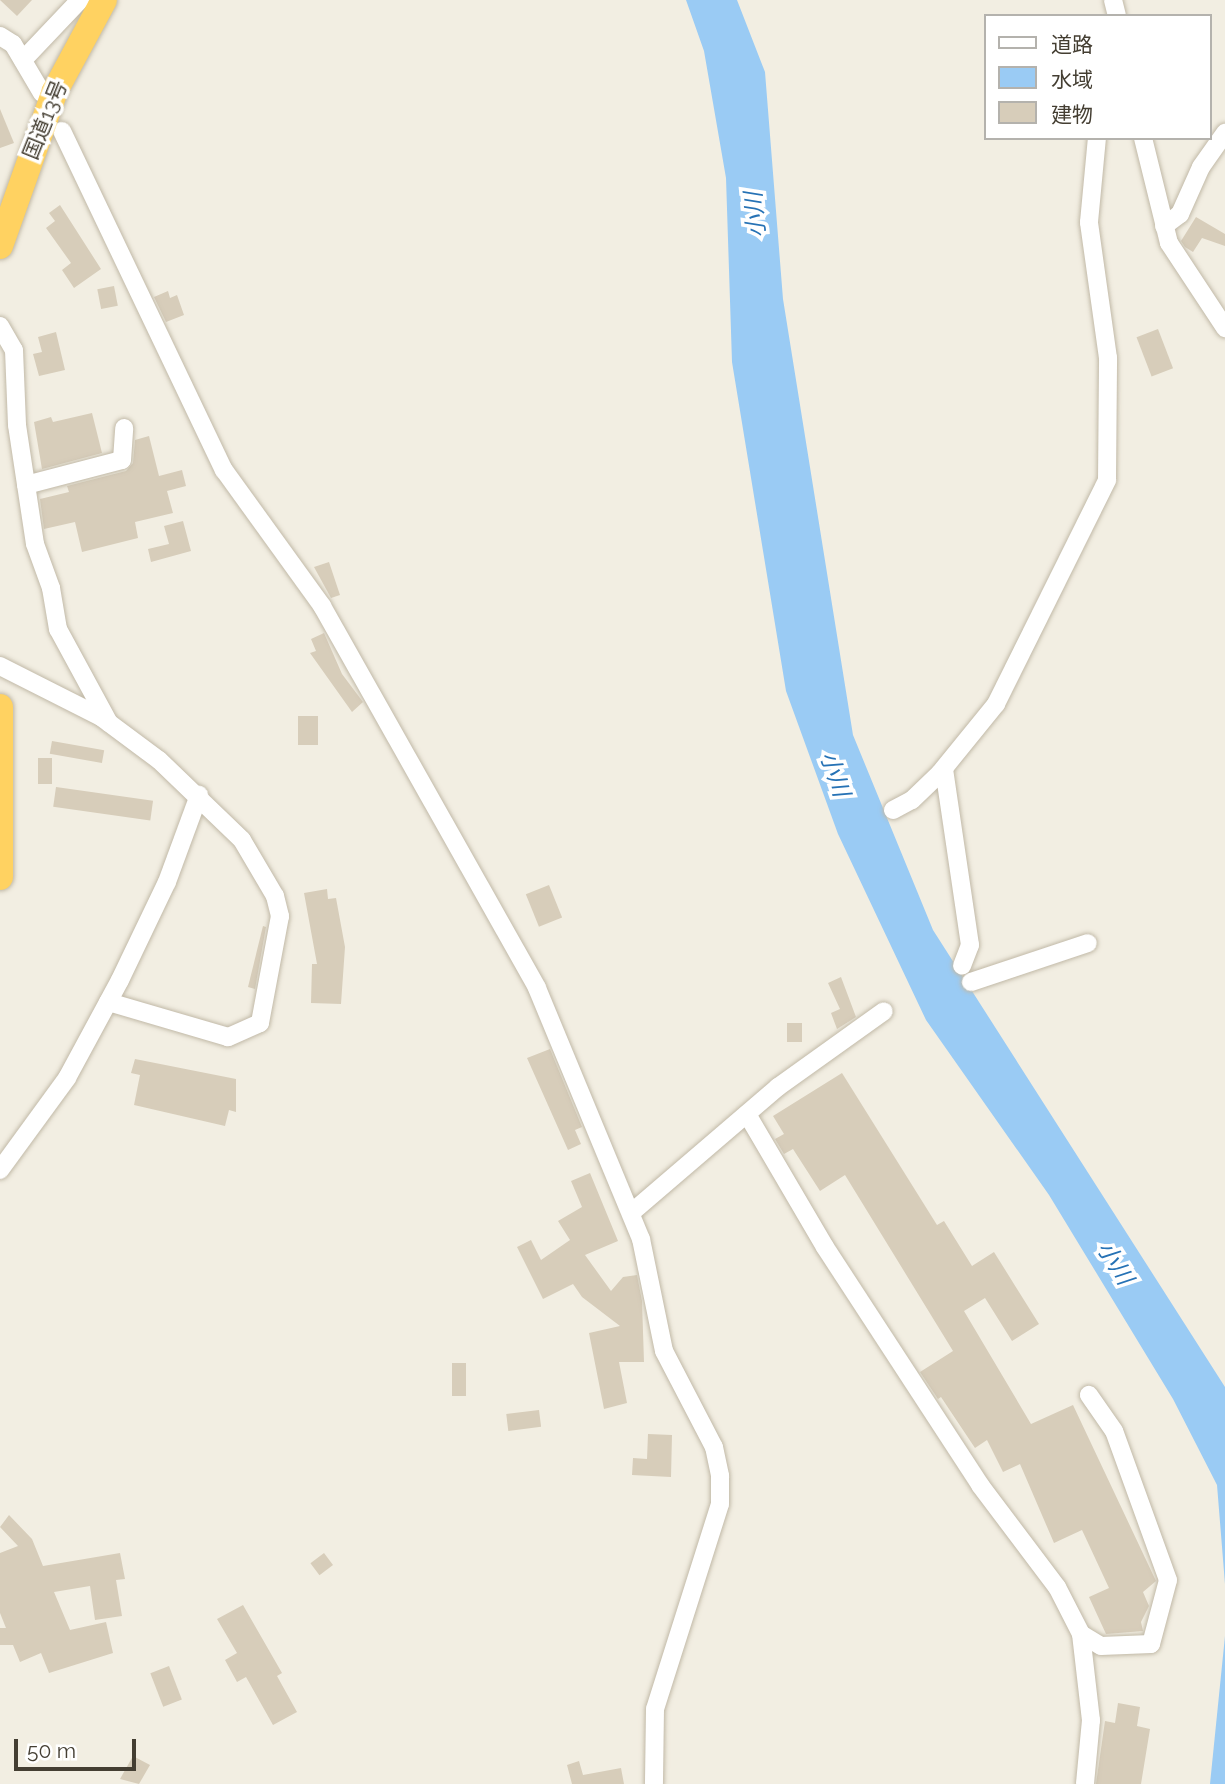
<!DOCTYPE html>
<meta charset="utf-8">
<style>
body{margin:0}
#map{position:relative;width:1225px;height:1784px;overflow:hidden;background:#f2eee2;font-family:Raleway,"Noto Sans JP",sans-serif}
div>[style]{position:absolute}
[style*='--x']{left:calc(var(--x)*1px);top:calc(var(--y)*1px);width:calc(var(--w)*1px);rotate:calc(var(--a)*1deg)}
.water>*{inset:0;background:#9acbf4}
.building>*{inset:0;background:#d7cdba;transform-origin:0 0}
.roads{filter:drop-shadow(0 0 2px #c1b9a7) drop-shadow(0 0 2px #c1b9a7)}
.minor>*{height:18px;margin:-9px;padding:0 9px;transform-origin:9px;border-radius:9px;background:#fff}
.highway>*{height:26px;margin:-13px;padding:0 13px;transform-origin:13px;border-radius:13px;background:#ffd261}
span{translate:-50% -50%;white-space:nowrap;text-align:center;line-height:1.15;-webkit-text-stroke:7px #fff;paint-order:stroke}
.street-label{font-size:21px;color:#443e32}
.water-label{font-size:23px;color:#2672b5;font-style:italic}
.legend{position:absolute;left:984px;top:14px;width:228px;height:126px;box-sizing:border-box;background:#fff;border:2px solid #b4b2ad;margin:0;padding:9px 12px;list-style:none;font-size:21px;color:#443e32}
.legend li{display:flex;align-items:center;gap:14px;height:35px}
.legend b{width:35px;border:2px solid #b4b2ad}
.scale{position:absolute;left:14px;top:1739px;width:122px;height:32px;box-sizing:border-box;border:4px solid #443e32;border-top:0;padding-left:9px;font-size:21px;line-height:24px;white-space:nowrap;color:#443e32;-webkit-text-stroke:5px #fff;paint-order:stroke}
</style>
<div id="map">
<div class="water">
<div style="clip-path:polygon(686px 0,737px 0,765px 72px,783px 299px,853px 735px,933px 930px,1225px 1387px,1225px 1584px,1217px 1485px,1173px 1399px,1049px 1195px,926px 1020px,838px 834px,786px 691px,732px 362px,726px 178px,704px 51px)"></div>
<div style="clip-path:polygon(1225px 1636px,1225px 1784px,1210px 1784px)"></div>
</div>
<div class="building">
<div style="clip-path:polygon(0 0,32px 0,17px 16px)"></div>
<div style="clip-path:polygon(0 109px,14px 143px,0 148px)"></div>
<div style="clip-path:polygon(60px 205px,101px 269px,74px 288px,62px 270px,71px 263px,46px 228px,55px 221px,49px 213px)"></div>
<div style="clip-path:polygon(1196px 217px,1225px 234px,1225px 246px,1202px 238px,1193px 252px,1185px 247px,1181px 241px)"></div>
<div style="left:114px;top:286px;width:20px;height:17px;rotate:79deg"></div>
<div style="clip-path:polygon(168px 291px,170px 298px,177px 295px,184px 315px,166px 322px,154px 297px)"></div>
<div style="left:1158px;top:329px;width:42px;height:23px;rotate:69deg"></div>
<div style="clip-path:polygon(56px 332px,65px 370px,39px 376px,33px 354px,42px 352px,38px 337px)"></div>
<div style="clip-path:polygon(92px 413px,102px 453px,42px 469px,34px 422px,51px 417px,53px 422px)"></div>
<div style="clip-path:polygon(149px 436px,159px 476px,182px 470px,186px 486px,167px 491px,173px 513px,135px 522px,138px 538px,82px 552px,75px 522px,44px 529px,40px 499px,69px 492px,67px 486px,126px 471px,133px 463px,135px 440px)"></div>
<div style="clip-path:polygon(183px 521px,191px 551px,151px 562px,148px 549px,169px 544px,164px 526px)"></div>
<div style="clip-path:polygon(329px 562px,340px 595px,331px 598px,314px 567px)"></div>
<div style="clip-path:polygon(324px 633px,342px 674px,363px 702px,352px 712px,310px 653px,316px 651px,311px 639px)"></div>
<div style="left:298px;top:716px;width:20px;height:29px"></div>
<div style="left:52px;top:741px;width:53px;height:13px;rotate:10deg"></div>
<div style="left:38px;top:758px;width:14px;height:26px"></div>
<div style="left:56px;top:787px;width:98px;height:20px;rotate:8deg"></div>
<div style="left:549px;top:885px;width:35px;height:25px;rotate:68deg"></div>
<div style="clip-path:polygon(327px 889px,328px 899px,336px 898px,345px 947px,341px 1004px,311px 1003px,312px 964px,317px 964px,304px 893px)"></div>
<div style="clip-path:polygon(263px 926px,266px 927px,255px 989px,248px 987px)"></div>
<div style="clip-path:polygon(841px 977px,856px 1017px,837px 1029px,831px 1013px,840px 1009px,828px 983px)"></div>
<div style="left:787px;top:1023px;width:15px;height:19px"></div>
<div style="clip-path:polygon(550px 1049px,582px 1127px,575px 1130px,581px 1144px,568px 1150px,527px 1058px)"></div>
<div style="clip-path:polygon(135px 1059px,236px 1079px,236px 1112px,229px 1110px,225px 1126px,134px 1105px,140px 1075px,131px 1073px)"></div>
<div style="clip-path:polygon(842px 1073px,937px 1225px,944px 1221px,972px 1266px,994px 1252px,1039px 1324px,1012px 1341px,985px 1298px,964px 1311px,1031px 1424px,1073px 1405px,1156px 1581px,1143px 1592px,1149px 1606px,1141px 1622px,1143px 1631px,1106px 1634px,1089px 1597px,1109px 1588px,1082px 1530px,1054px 1543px,1020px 1464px,1003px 1472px,987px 1440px,975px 1448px,941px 1397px,938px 1399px,920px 1372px,953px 1351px,845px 1175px,820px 1191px,793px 1149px,784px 1154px,775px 1139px,784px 1134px,773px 1116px)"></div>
<div style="clip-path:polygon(590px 1173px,618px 1241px,585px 1255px,611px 1291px,623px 1277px,637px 1275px,642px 1301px,644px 1362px,619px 1362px,627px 1403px,604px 1409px,589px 1333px,620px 1326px,582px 1297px,573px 1284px,543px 1299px,517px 1247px,531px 1240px,541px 1260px,570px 1240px,558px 1221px,582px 1207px,571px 1181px)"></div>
<div style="left:452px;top:1363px;width:14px;height:33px"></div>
<div style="left:539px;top:1410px;width:17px;height:33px;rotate:83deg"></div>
<div style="clip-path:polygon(648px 1434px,672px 1435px,671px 1477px,632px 1475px,633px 1458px,647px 1459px)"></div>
<div style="clip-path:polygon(9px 1515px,32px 1539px,43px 1566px,120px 1553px,125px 1579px,116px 1580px,122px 1616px,95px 1620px,90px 1586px,54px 1592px,70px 1630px,106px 1622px,113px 1653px,49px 1673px,41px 1653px,20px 1662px,13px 1645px,0 1645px,0 1628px,6px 1628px,0 1613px,0 1553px,18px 1546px,0 1527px)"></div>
<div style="left:324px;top:1553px;width:15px;height:17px;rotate:53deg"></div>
<div style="clip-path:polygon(243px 1605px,282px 1673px,277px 1676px,297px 1712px,273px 1725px,246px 1677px,237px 1682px,225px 1660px,237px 1653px,217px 1619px)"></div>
<div style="left:169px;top:1666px;width:36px;height:20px;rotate:69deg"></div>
<div style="clip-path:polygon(1118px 1703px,1140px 1707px,1137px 1726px,1150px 1729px,1141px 1784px,1096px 1784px,1105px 1721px,1115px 1723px)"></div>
<div style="clip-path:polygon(133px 1756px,150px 1765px,139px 1784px,120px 1779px)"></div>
<div style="clip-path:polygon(579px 1761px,583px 1775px,621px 1768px,624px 1784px,572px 1784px,567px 1765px)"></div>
</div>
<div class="roads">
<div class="minor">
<div style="--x:1113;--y:0;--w:16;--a:76"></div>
<div style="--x:0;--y:36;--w:15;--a:32"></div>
<div style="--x:13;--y:44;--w:57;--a:59.4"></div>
<div style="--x:23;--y:60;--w:83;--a:-46.5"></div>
<div style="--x:62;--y:131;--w:376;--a:64.5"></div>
<div style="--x:224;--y:470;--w:168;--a:54.2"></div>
<div style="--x:322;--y:606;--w:438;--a:60.6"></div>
<div style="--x:537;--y:988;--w:272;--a:67.5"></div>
<div style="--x:641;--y:1239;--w:114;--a:78.4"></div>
<div style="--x:664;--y:1351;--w:108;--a:62.5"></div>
<div style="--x:714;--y:1447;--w:30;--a:78"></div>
<div style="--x:720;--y:1476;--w:28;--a:90"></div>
<div style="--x:720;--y:1504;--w:215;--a:107.6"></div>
<div style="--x:655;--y:1709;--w:75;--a:90.8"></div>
<div style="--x:1143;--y:138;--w:108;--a:76.1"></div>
<div style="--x:1169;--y:243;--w:102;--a:56.6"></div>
<div style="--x:1164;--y:226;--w:20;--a:-37"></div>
<div style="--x:1180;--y:214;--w:51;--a:-65.9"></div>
<div style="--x:1201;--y:167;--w:42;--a:-54.8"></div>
<div style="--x:0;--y:326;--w:28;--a:60"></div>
<div style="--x:14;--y:350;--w:75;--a:87.7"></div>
<div style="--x:17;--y:425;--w:120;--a:81.4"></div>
<div style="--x:35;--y:544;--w:47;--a:70"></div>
<div style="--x:51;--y:588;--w:42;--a:80.3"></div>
<div style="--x:58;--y:629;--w:107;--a:61.5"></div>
<div style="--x:26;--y:485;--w:99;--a:-14.6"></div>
<div style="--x:122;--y:460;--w:32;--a:-86"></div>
<div style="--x:0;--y:666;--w:113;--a:26.8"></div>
<div style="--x:101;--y:717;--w:72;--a:36.6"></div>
<div style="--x:159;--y:760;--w:115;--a:43.9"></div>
<div style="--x:242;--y:840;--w:65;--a:59.5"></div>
<div style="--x:275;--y:896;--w:21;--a:76"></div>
<div style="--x:280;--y:916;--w:109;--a:100.6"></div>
<div style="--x:260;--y:1023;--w:35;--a:156"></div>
<div style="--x:228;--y:1037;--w:125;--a:-163.7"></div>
<div style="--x:944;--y:769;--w:178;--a:81.6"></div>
<div style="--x:970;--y:945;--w:22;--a:111"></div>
<div style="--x:893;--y:810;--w:21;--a:-28"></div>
<div style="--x:912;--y:800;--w:39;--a:-44"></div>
<div style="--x:940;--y:773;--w:89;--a:-50.9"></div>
<div style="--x:996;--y:704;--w:250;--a:-63.6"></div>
<div style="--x:1107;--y:480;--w:122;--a:-89.5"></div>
<div style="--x:1108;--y:358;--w:137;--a:-98"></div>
<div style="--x:1089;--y:222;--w:84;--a:-84.6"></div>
<div style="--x:971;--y:982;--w:123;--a:-18.4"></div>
<div style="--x:747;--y:1114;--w:154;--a:59.6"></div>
<div style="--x:825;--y:1247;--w:284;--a:56.9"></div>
<div style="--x:980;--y:1485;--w:128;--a:53"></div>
<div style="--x:1057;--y:1587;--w:53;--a:62.9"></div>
<div style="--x:1081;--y:1634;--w:87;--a:83.4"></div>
<div style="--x:1091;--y:1720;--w:64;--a:95.4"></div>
<div style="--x:0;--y:1170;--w:114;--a:-53.9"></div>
<div style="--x:67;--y:1078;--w:111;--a:-61.6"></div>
<div style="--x:120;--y:980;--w:109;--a:-64.4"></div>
<div style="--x:167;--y:882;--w:93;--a:-69.8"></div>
<div style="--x:631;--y:1213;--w:194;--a:-40.6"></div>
<div style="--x:778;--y:1087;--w:130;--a:-35.6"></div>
<div style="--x:1081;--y:1634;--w:23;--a:31"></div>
<div style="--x:1101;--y:1646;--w:50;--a:-2.3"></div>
<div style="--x:1151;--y:1644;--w:66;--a:-75.1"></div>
<div style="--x:1168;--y:1580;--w:158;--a:-109.9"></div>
<div style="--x:1114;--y:1431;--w:44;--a:-124.8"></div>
</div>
<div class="highway">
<div style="--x:0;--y:246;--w:164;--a:-70.5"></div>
<div style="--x:55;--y:91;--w:103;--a:-61.7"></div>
<div style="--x:0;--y:707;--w:170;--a:90"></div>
</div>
</div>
<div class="street-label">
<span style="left:45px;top:120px;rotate:-68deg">国道13号</span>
</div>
<div class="water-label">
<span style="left:755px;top:215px;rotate:-95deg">小川</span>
<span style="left:835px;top:774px;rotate:71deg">小川</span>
<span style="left:1115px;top:1263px;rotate:58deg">小川</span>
</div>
<ul class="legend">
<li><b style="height:9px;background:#fff"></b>道路</li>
<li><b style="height:19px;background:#9acbf4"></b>水域</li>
<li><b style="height:19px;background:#d7cdba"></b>建物</li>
</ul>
<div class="scale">50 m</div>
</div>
